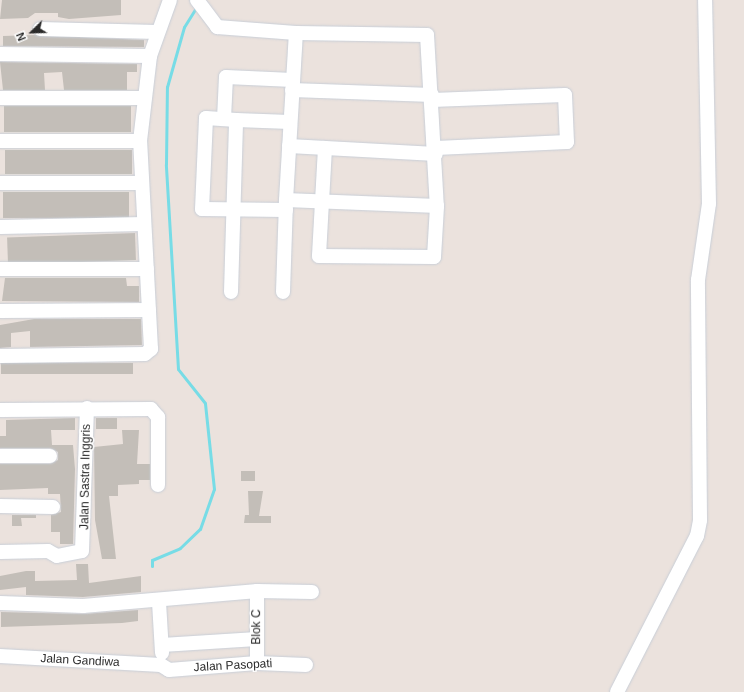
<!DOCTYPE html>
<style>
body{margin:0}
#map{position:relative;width:744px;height:692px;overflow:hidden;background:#ebe2dd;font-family:Helvetica,sans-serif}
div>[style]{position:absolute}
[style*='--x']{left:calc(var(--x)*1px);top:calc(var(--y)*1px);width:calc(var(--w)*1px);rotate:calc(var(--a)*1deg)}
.stream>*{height:3px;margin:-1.5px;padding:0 1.5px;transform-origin:1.5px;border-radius:1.5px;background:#77dce6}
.building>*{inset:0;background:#c3beb8;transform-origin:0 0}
.roads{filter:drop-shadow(0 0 1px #c8ced7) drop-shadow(0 0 1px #c8ced7)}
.minor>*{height:14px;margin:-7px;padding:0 7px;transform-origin:7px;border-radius:7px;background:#fff}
span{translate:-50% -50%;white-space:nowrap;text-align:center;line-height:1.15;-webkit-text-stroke:3px #fff;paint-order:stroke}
.street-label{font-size:12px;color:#2a2a2a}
.north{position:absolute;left:12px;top:12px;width:40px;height:40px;-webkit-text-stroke:3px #fff;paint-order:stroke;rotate:247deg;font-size:11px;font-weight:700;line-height:16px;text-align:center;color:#2a2a2a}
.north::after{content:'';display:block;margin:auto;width:14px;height:18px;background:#2a2a2a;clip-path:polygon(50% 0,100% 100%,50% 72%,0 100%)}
</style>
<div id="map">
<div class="stream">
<div style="--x:152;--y:566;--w:6;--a:-90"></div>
<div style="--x:152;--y:560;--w:30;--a:-23"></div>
<div style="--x:180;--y:548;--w:28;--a:-44"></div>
<div style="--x:200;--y:529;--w:42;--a:-70.7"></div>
<div style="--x:214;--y:489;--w:86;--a:-96"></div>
<div style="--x:205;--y:403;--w:43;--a:-128.5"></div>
<div style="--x:178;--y:369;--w:205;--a:-93.4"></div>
<div style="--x:166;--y:164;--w:77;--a:-89.3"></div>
<div style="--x:167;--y:87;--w:62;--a:-74.2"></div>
<div style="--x:184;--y:27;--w:25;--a:-58"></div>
</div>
<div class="building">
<div style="clip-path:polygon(2px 0,121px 0,121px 15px,69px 19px,58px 17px,58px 13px,35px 13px,28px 18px,0 19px)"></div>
<div style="clip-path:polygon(35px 35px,144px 40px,144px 47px,3px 46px,3px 36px)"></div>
<div style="clip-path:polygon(0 62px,137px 64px,137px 72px,127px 72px,127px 90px,64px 90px,62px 72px,44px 73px,45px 90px,3px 90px)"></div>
<div style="left:4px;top:106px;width:127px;height:26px"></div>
<div style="left:5px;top:150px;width:127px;height:24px"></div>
<div style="left:3px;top:192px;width:126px;height:26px"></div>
<div style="left:135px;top:233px;width:27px;height:128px;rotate:88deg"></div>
<div style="clip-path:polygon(5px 278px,126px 278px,127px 286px,139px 286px,139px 302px,2px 301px)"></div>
<div style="clip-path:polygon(34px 319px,141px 319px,142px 345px,30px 347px,30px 331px,11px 333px,11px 347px,0 348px,0 325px)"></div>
<div style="left:133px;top:363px;width:11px;height:132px;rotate:90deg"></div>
<div style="clip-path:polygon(75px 418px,75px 430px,51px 430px,52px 445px,73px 445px,75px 469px,73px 544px,60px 544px,60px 532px,51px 532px,51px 515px,61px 512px,60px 494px,48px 494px,48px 488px,0 490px,0 464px,50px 464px,58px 460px,58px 452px,50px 448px,0 448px,0 436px,6px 436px,6px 420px)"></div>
<div style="left:96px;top:418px;width:21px;height:11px"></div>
<div style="clip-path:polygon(122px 430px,139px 430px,137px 464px,150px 464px,150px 480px,139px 480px,139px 484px,118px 485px,118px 496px,109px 496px,116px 559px,102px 559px,95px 520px,94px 447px,123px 444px)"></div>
<div style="left:241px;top:471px;width:14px;height:10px"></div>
<div style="clip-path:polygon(248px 491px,263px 491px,259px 516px,271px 516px,271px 523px,244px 523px,245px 515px,249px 515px)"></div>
<div style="clip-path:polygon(12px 515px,36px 515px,36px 518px,21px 518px,22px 526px,12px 526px)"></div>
<div style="clip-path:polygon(76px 564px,88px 564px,89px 583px,141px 576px,141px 592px,83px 597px,26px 595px,26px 587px,0 590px,0 576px,26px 571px,35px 571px,35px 581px,77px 580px)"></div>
<div style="clip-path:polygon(138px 610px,138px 621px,122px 623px,1px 627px,1px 612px,83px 614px)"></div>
</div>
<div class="roads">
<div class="minor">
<div style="--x:197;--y:0;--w:34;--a:53"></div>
<div style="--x:217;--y:27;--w:79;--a:4.3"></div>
<div style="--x:296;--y:33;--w:131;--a:0.9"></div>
<div style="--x:427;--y:35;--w:171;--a:86.7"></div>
<div style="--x:437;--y:206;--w:151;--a:-177.7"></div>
<div style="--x:286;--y:200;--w:167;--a:-86.6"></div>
<div style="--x:40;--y:29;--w:117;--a:1.5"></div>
<div style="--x:0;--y:54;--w:150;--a:0.8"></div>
<div style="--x:292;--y:90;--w:140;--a:2"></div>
<div style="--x:0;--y:98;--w:143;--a:0"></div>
<div style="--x:432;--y:100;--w:133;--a:-2.2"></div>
<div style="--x:565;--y:95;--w:47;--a:87.6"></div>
<div style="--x:567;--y:142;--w:131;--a:177.4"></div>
<div style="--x:224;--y:119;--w:42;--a:-87.3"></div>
<div style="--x:226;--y:77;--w:67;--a:2.6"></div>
<div style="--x:236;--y:120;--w:30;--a:-176"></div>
<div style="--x:206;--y:118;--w:91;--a:92.5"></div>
<div style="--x:202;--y:209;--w:84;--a:0.7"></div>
<div style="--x:0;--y:141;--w:140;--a:0"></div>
<div style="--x:289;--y:146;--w:147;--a:3.1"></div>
<div style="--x:325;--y:148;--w:108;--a:93.2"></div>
<div style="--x:319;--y:256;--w:115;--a:0.5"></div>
<div style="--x:434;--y:257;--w:51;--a:-86.6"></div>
<div style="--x:0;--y:183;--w:141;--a:0"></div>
<div style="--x:0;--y:227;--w:144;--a:-1.2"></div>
<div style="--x:0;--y:269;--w:147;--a:0"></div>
<div style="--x:231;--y:292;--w:172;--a:-88.3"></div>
<div style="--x:236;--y:120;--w:54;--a:2.1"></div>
<div style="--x:283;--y:292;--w:90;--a:-88.1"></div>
<div style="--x:0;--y:311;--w:149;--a:-0.4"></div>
<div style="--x:0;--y:356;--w:145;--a:-0.8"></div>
<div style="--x:145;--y:354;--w:8;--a:-40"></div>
<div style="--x:151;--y:349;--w:208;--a:-93"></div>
<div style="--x:140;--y:141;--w:86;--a:-83.3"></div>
<div style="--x:150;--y:56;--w:59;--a:-70.3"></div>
<div style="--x:0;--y:410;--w:151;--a:-0.4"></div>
<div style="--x:151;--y:409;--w:11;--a:49"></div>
<div style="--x:158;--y:417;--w:68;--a:90"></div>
<div style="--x:0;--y:456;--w:50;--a:0"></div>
<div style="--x:0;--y:506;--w:53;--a:1.1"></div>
<div style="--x:0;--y:552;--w:48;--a:-1.2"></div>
<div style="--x:48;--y:551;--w:10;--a:29"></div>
<div style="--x:57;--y:556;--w:25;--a:-11"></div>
<div style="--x:82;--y:551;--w:143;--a:-88"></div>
<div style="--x:257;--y:591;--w:72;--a:90"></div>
<div style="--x:159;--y:602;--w:51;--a:86.6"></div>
<div style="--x:0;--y:603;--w:83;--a:2.1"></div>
<div style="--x:83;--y:606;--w:175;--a:-4.9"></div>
<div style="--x:257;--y:591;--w:55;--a:1"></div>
<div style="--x:162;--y:645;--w:95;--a:-3.6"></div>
<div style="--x:0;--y:656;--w:161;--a:3.2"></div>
<div style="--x:161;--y:665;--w:9;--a:32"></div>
<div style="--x:169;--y:670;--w:88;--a:-4.5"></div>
<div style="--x:257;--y:663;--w:49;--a:2.3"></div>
<div style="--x:617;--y:692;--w:175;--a:-62.9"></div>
<div style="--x:697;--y:536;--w:16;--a:-79"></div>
<div style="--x:700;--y:520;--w:240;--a:-90.5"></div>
<div style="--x:698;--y:280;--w:77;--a:-81.8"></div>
<div style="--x:709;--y:204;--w:204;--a:-91.1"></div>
</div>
</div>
<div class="street-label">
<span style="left:86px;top:477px;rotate:-89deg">Jalan Sastra Inggris</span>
<span style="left:257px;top:627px;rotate:-90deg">Blok C</span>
<span style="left:80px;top:661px;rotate:3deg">Jalan Gandiwa</span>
<span style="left:233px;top:666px;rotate:-3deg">Jalan Pasopati</span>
</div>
<div class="north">N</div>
</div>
